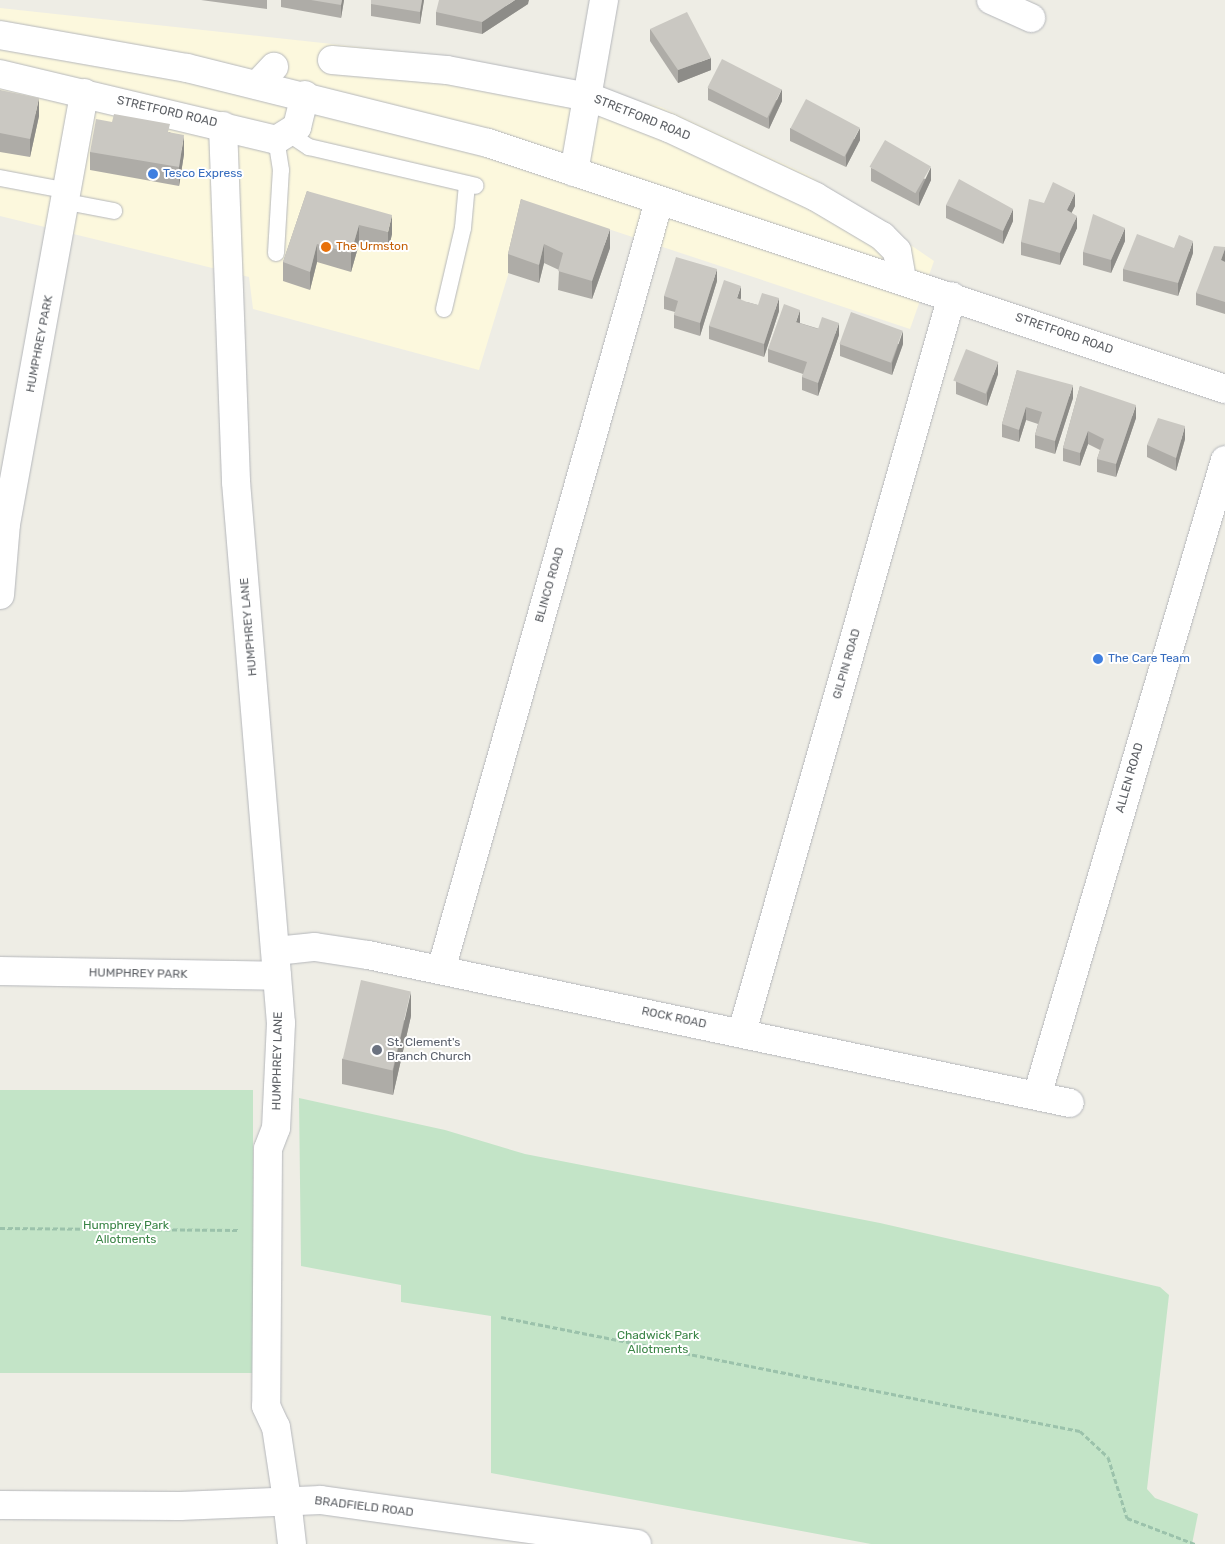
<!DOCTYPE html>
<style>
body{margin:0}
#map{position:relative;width:1225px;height:1544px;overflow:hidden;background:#eeede5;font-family:Rubik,sans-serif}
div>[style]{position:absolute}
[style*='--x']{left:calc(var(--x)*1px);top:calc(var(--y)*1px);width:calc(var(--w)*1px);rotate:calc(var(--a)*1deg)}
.commercial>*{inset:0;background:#fcf8dd}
.green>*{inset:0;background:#c3e4c7;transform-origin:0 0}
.path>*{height:3px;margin-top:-1.5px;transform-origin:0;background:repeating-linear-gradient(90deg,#9bc2ab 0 5px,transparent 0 7.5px)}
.roads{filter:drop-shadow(0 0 1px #b5b7bb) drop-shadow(0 0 1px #b5b7bb)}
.lane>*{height:16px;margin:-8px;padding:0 8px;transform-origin:8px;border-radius:8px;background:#fff}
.street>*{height:28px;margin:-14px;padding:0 14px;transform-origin:14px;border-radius:14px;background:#fff}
.secondary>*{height:28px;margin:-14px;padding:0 14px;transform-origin:14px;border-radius:14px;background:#fff}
.wall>*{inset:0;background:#aeaca7}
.shaded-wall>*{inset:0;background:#8d8c88}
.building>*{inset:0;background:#cac8c2;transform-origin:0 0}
.dots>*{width:14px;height:14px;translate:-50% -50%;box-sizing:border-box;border:2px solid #fff;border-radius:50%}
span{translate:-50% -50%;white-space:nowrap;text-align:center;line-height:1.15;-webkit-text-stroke:4px #fff;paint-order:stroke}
.street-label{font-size:12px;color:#5d6065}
.shop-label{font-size:12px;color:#366cbe}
.left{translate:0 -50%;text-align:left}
.food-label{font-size:12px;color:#c56008}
.worship-label{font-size:12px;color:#5b616d}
.park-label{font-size:12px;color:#3b8547}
</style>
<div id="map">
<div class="commercial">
<div style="clip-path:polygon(0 8px,461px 58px,661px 107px,810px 176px,934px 261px,910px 329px,530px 203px,479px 370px,253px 309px,249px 277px,0 216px)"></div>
</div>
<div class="green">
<div style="left:0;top:1090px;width:253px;height:283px"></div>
<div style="clip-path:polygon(299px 1098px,445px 1130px,525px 1154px,880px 1223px,1160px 1287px,1169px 1295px,1147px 1489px,1155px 1498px,1198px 1514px,1192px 1544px,871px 1544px,491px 1473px,491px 1316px,401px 1302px,401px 1285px,301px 1266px)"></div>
</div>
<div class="path">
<div style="--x:0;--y:1228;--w:239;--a:0.5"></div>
<div style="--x:501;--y:1317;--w:590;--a:11.14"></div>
<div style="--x:1080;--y:1431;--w:38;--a:43"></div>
<div style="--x:1108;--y:1457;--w:64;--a:72.7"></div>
<div style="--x:1127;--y:1518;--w:73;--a:20.9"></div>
</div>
<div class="roads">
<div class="lane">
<div style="--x:291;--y:135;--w:22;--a:34"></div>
<div style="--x:309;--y:147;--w:171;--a:13.1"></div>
<div style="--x:0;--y:178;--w:70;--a:10.7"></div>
<div style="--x:67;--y:202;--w:48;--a:10.8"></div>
<div style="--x:276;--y:253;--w:83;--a:-86.6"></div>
<div style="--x:281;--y:170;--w:30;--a:-99"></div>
<div style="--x:444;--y:309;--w:83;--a:-76.8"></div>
<div style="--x:463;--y:228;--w:44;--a:-84.8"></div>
</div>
<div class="street">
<div style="--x:991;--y:0;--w:44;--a:24.2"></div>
<div style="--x:332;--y:60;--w:115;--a:5"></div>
<div style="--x:447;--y:70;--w:145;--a:10.8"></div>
<div style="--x:589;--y:97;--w:86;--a:21.2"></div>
<div style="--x:669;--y:128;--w:162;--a:25.1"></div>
<div style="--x:816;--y:197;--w:77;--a:30.6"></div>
<div style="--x:882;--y:236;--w:21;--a:45"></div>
<div style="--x:897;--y:251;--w:27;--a:80"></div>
<div style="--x:0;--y:74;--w:284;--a:13.4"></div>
<div style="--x:276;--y:140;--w:25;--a:-32"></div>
<div style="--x:297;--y:127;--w:33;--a:-76"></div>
<div style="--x:257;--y:85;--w:25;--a:-47"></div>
<div style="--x:223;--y:126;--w:356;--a:87.9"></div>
<div style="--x:236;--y:482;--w:543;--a:85.25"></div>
<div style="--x:281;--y:1023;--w:105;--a:92.7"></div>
<div style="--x:276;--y:1128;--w:22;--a:111"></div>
<div style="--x:268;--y:1149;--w:257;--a:90.4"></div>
<div style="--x:266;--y:1406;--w:23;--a:65"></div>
<div style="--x:276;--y:1427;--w:74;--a:81.4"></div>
<div style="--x:574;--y:172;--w:175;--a:-80.1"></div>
<div style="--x:0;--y:595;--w:71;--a:-85.2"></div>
<div style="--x:6;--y:524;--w:438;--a:-79.7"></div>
<div style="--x:276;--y:951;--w:39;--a:-6"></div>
<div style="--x:315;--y:947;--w:54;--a:8.6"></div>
<div style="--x:368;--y:955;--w:717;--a:11.91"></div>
<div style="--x:441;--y:970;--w:799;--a:-74.17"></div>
<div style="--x:0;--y:971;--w:277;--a:1"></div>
<div style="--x:742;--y:1032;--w:765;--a:-74.08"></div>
<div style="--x:1037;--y:1096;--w:663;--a:-73.53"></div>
</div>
<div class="secondary">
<div style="--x:0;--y:35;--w:190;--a:10"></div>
<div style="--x:187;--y:68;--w:310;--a:14"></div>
<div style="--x:488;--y:143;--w:777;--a:18.46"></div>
<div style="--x:287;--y:1500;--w:44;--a:83.5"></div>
<div style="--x:0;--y:1505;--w:180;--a:0.3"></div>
<div style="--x:180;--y:1506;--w:141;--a:-2.4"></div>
<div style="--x:321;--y:1500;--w:319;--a:7.9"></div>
</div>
</div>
<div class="wall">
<div style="clip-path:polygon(201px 0,267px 0,267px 9px)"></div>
<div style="clip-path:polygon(281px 0,344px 0,341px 18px,281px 7px)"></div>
<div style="clip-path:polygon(371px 0,424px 0,420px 24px,371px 16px)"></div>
<div style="clip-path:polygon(528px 4px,482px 34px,436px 25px,436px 12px)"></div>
<div style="clip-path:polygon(650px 29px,711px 70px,678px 83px,650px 41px)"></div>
<div style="clip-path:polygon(708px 88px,782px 101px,769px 129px,708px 100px)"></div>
<div style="clip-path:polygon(0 90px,39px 116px,30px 157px,0 152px)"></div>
<div style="clip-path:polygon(790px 128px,860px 140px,846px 167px,790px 141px)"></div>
<div style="clip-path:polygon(170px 132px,184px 154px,179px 186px,90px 170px,90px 152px)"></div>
<div style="clip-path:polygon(871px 168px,931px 180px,919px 206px,871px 181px)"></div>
<div style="clip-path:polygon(307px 191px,392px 234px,388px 251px,359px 244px,351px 272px,317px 262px,310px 290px,283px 281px,283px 262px)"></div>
<div style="clip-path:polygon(521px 199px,610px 248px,592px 299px,558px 290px,559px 270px,544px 263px,539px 283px,508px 273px,508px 254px)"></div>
<div style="clip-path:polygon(1044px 203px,1075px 206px,1071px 213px,1077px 228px,1060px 265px,1021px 255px,1021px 242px)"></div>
<div style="clip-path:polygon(946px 205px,1013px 221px,1003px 244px,946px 218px)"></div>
<div style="clip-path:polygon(1125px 241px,1111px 273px,1083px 265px,1083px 252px)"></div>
<div style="clip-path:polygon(1225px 247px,1225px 314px,1196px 305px,1196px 293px)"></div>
<div style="clip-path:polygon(1174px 248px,1193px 253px,1178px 296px,1123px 281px,1123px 269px)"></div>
<div style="clip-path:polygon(717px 281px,700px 336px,674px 328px,674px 315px,675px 312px,664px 309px,664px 296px)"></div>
<div style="clip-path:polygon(747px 302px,779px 311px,764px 357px,709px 339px,709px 326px)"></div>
<div style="clip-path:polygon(800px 322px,800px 323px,839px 335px,818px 396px,802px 390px,802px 377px,803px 374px,768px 362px,768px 349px)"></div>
<div style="clip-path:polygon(840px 344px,903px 344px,892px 375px,840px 356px)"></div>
<div style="clip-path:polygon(1017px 370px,1073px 398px,1055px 454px,1035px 448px,1035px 435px,1038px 424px,1026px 420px,1019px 442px,1002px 437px,1002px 424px)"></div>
<div style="clip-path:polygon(998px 374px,987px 406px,956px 394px,956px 381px)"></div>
<div style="clip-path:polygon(1080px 386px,1136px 418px,1116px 477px,1097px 472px,1097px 459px,1100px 450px,1088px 444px,1080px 466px,1063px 461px,1063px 448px)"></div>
<div style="clip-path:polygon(1185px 439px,1176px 471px,1147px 457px,1147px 445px)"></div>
<div style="clip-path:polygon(411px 1016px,393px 1095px,342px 1084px,342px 1059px)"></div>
</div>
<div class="shaded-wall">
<div style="clip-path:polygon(342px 0,344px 0,341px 18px,341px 5px)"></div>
<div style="clip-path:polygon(422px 0,424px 0,420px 24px,420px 12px)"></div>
<div style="clip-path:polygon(515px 0,529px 0,528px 4px,482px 34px,482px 22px)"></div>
<div style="clip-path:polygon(711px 58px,711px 70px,678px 83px,678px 70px)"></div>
<div style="clip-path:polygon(782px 89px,782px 101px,769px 129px,769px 117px)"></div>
<div style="clip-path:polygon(39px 98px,39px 116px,30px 157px,30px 139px)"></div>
<div style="clip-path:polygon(860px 128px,860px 140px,846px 167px,846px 155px)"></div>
<div style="clip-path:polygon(184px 135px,184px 154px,179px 186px,179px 167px)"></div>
<div style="clip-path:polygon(931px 167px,931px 180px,919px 206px,919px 193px)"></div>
<div style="clip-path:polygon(1075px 193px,1075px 206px,1067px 222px,1067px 210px)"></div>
<div style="clip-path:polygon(1013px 209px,1013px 221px,1003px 244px,1003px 231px)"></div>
<div style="clip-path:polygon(392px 215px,392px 234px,388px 251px,388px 232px)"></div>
<div style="clip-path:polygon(1077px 216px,1077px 228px,1060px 265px,1060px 253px)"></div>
<div style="clip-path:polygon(359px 225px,359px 244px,351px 272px,351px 253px)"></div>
<div style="clip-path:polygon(1125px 228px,1125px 241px,1111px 273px,1111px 260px)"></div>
<div style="clip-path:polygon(610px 229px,610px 248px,592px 299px,592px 281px)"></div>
<div style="clip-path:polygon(1193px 241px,1193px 253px,1178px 296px,1178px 283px)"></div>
<div style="clip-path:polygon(317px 244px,317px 262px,310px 290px,310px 272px)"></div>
<div style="clip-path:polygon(544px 244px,544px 263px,539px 283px,539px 265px)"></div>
<div style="clip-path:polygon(1225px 249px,1225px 262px,1221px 260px)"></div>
<div style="clip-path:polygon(717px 269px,717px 281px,700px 336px,700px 323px)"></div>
<div style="clip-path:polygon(741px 286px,741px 298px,737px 311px,737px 298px)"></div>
<div style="clip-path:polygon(779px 298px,779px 311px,764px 357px,764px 344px)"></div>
<div style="clip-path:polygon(800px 310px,800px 322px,796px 334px,796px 322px)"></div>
<div style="clip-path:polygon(839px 323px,839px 335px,818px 396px,818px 383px)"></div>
<div style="clip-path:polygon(903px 331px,903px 344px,892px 375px,892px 363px)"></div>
<div style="clip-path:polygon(998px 362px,998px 374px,987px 406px,987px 393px)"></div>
<div style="clip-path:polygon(1073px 385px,1073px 398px,1055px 454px,1055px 441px)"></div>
<div style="clip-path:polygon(1136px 405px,1136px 418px,1116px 477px,1116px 464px)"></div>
<div style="clip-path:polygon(1026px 407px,1026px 420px,1019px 442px,1019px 430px)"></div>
<div style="clip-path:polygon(1185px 426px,1185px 439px,1176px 471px,1176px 458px)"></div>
<div style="clip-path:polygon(1088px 431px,1088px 444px,1080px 466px,1080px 453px)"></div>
<div style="clip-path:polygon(411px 992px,411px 1016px,393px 1095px,393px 1071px)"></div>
</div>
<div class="building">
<div style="clip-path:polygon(311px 0,342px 0,341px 5px)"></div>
<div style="clip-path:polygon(371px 0,422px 0,420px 12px,371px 4px)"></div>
<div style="clip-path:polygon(439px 0,515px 0,482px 22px,436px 12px)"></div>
<div style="clip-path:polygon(687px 12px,711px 58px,678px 70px,650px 29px)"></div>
<div style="left:722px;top:59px;width:67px;height:32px;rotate:27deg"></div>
<div style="clip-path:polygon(0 90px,39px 98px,30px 139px,0 133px)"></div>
<div style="left:806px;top:99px;width:61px;height:33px;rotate:28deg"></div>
<div style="clip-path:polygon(114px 114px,170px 124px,168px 132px,184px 135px,179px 167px,90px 152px,96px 119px,112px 122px)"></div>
<div style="left:885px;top:140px;width:53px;height:31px;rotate:30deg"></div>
<div style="clip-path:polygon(959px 179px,1013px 209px,1003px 231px,946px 205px)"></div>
<div style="clip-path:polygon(1053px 182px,1075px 193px,1067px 210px,1077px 216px,1060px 253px,1021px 242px,1029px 199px,1044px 203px)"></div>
<div style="clip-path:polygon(307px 191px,392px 215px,388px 232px,359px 225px,351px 253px,317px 244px,310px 272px,283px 262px)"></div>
<div style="clip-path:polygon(521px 199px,610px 229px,592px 281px,558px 271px,563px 253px,544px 244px,539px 265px,508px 254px)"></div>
<div style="clip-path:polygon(1093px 214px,1125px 228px,1111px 260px,1083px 252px)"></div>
<div style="clip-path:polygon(1137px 234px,1174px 248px,1179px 235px,1193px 241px,1178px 283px,1123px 269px)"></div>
<div style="clip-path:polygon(1214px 246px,1225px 247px,1225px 249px,1221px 260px,1225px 262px,1225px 302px,1196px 293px)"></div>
<div style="clip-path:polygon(676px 257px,717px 269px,700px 323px,674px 315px,678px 301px,664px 296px)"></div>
<div style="clip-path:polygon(724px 280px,741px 286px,737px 298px,747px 302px,758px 305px,762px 293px,779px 298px,764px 344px,709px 326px)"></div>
<div style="clip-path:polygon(784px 304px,800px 310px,796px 322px,818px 329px,822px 317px,839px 323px,818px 383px,802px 377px,807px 362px,768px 349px)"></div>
<div style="left:851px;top:312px;width:55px;height:34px;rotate:20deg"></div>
<div style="left:966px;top:349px;width:35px;height:34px;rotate:22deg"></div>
<div style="clip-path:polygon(1017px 370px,1073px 385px,1055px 441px,1035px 435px,1042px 412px,1026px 407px,1019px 430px,1002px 424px)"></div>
<div style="clip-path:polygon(1080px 386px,1136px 405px,1116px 464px,1097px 459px,1104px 439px,1088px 431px,1080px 453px,1063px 448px)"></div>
<div style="clip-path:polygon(1158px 418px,1185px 426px,1176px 458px,1147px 445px)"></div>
<div style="left:361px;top:980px;width:51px;height:81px;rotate:13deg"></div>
</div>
<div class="dots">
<div style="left:153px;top:174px;background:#3f7fe0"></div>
<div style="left:326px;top:247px;background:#e8710a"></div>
<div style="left:1098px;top:659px;background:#3f7fe0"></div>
<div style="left:377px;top:1050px;background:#6b7280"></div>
</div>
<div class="street-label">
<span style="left:167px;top:112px;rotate:13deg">STRETFORD ROAD</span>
<span style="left:642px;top:118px;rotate:22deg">STRETFORD ROAD</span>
<span style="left:1064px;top:334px;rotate:19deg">STRETFORD ROAD</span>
<span style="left:40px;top:344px;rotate:-79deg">HUMPHREY PARK</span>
<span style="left:550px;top:585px;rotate:-74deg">BLINCO ROAD</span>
<span style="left:249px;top:627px;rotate:-95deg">HUMPHREY LANE</span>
<span style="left:847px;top:664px;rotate:-74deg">GILPIN ROAD</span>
<span style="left:1130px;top:778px;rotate:-74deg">ALLEN ROAD</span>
<span style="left:138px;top:974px;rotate:1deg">HUMPHREY PARK</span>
<span style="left:674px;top:1018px;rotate:12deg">ROCK ROAD</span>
<span style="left:278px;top:1061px;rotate:-89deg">HUMPHREY LANE</span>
<span style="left:364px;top:1507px;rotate:7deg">BRADFIELD ROAD</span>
</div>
<div class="shop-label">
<span class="left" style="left:163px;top:174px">Tesco Express</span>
<span class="left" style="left:1108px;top:659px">The Care Team</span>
</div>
<div class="food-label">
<span class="left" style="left:336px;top:247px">The Urmston</span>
</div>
<div class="worship-label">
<span class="left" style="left:387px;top:1050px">St. Clement's<br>Branch Church</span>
</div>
<div class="park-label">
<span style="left:126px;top:1233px">Humphrey Park<br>Allotments</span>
<span style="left:658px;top:1343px">Chadwick Park<br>Allotments</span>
</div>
</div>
